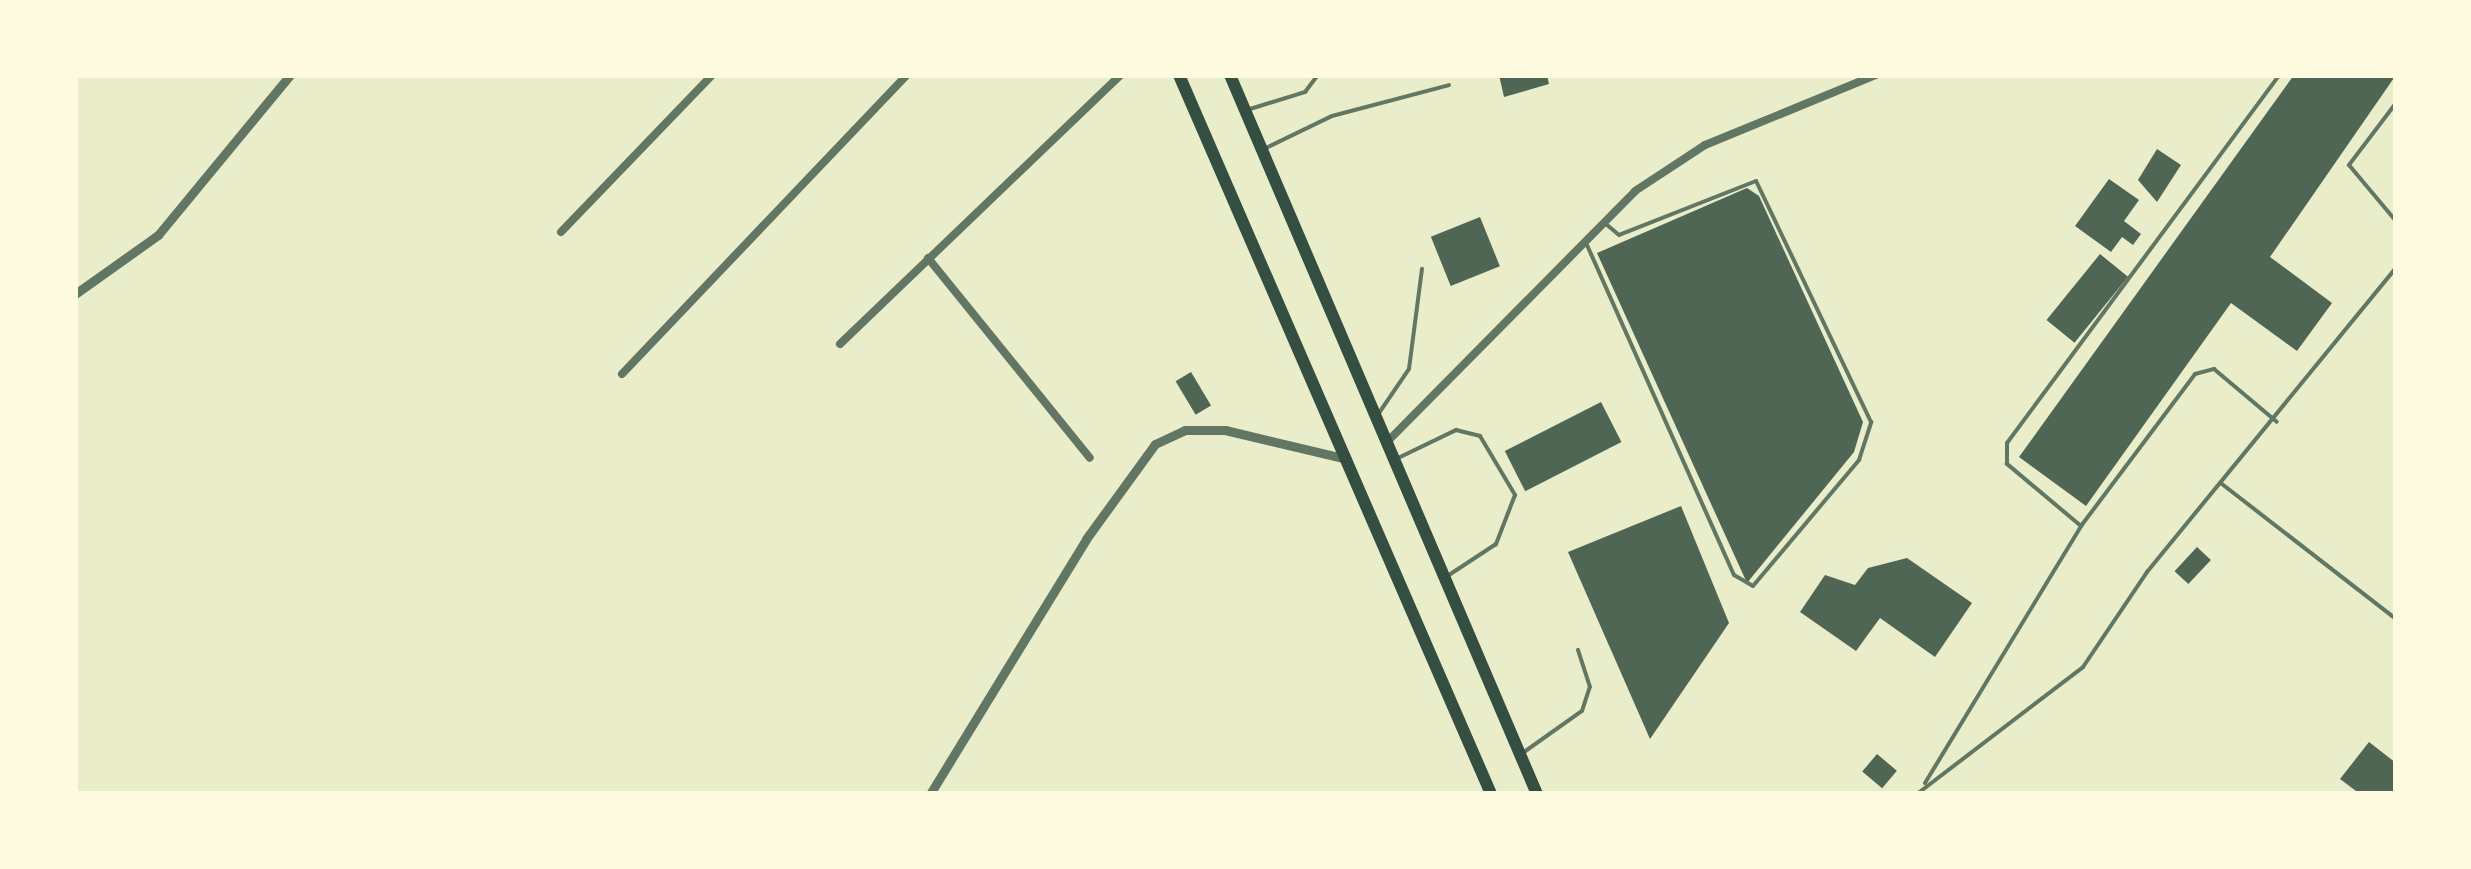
<!DOCTYPE html>
<style>
body{margin:0}
#map{position:relative;width:2471px;height:869px;overflow:hidden;background:#e9edc9;font-family:Helvetica,sans-serif}
div>[style]{position:absolute}
[style*='--x']{left:calc(var(--x)*1px);top:calc(var(--y)*1px);width:calc(var(--w)*1px);rotate:calc(var(--a)*1deg)}
.building>*{inset:0;background:#4f6655;transform-origin:0 0}
.service>*{height:4px;margin:-2px;padding:0 2px;transform-origin:2px;border-radius:2px;background:#617663}
.minor>*{height:8px;margin:-4px;padding:0 4px;transform-origin:4px;border-radius:4px;background:#617663}
.tertiary>*{height:9px;margin:-4.5px;padding:0 4.5px;transform-origin:4.5px;border-radius:4.5px;background:#617663}
.trunk>*{height:12px;margin:-6px;padding:0 6px;transform-origin:6px;border-radius:6px;background:#344e41}
span{translate:-50% -50%;white-space:nowrap;text-align:center;line-height:1.15;-webkit-text-stroke:10px #fefae0;paint-order:stroke}
.frame{position:absolute;inset:0;border:78px solid #fefae0;pointer-events:none}
</style>
<div id="map">
<div class="building">
<div style="clip-path:polygon(1499px 75px,1547px 75px,1549px 84px,1504px 97px)"></div>
<div style="clip-path:polygon(2294px 75px,2396px 75px,2270px 257px,2332px 303px,2297px 351px,2231px 303px,2086px 506px,2019px 457px)"></div>
<div style="clip-path:polygon(2157px 149px,2181px 165px,2157px 202px,2138px 180px)"></div>
<div style="clip-path:polygon(2109px 179px,2139px 200px,2124px 221px,2141px 234px,2133px 245px,2122px 237px,2111px 252px,2075px 226px)"></div>
<div style="clip-path:polygon(1747px 188px,1759px 196px,1863px 422px,1854px 452px,1747px 583px,1597px 253px)"></div>
<div style="left:1480px;top:217px;width:53px;height:53px;rotate:68deg"></div>
<div style="left:2100px;top:254px;width:36px;height:85px;rotate:39deg"></div>
<div style="left:1191px;top:372px;width:39px;height:18px;rotate:59deg"></div>
<div style="left:1601px;top:402px;width:45px;height:108px;rotate:63deg"></div>
<div style="clip-path:polygon(1681px 506px,1729px 623px,1650px 739px,1568px 552px)"></div>
<div style="left:2197px;top:547px;width:19px;height:33px;rotate:43deg"></div>
<div style="clip-path:polygon(1907px 558px,1972px 603px,1935px 657px,1880px 618px,1856px 651px,1800px 612px,1825px 575px,1855px 585px,1868px 568px)"></div>
<div style="clip-path:polygon(2369px 742px,2396px 763px,2396px 794px,2360px 794px,2340px 779px)"></div>
<div style="left:1877px;top:754px;width:26px;height:23px;rotate:40deg"></div>
</div>
<div class="service">
<div style="--x:2396;--y:103;--w:78;--a:127.2"></div>
<div style="--x:2349;--y:165;--w:73;--a:50"></div>
<div style="--x:1250;--y:109;--w:58;--a:-17.2"></div>
<div style="--x:1305;--y:92;--w:21;--a:-53"></div>
<div style="--x:1266;--y:148;--w:73;--a:-25.9"></div>
<div style="--x:1332;--y:116;--w:121;--a:-14.8"></div>
<div style="--x:1587;--y:245;--w:361;--a:66"></div>
<div style="--x:1734;--y:575;--w:22;--a:30"></div>
<div style="--x:1753;--y:586;--w:165;--a:-49.9"></div>
<div style="--x:1859;--y:460;--w:40;--a:-72"></div>
<div style="--x:1871;--y:422;--w:267;--a:-115.5"></div>
<div style="--x:1756;--y:181;--w:147;--a:158.5"></div>
<div style="--x:1619;--y:235;--w:17;--a:-140"></div>
<div style="--x:1379;--y:413;--w:53;--a:-55.7"></div>
<div style="--x:1409;--y:369;--w:101;--a:-82.6"></div>
<div style="--x:1396;--y:459;--w:67;--a:-25.8"></div>
<div style="--x:1456;--y:430;--w:25;--a:14"></div>
<div style="--x:1480;--y:436;--w:69;--a:59.3"></div>
<div style="--x:1515;--y:495;--w:53;--a:111.2"></div>
<div style="--x:1496;--y:544;--w:60;--a:146.6"></div>
<div style="--x:2222;--y:484;--w:220;--a:37.8"></div>
<div style="--x:2081;--y:526;--w:97;--a:-140"></div>
<div style="--x:2007;--y:464;--w:21;--a:-90"></div>
<div style="--x:2007;--y:443;--w:458;--a:-53.5"></div>
<div style="--x:1524;--y:752;--w:71;--a:-35.3"></div>
<div style="--x:1582;--y:711;--w:25;--a:-72"></div>
<div style="--x:1590;--y:687;--w:39;--a:-108"></div>
<div style="--x:1925;--y:783;--w:301;--a:-58.7"></div>
<div style="--x:2081;--y:526;--w:190;--a:-53.1"></div>
<div style="--x:2195;--y:374;--w:20;--a:-15"></div>
<div style="--x:2214;--y:369;--w:82;--a:40.1"></div>
<div style="--x:1917;--y:794;--w:209;--a:-37.4"></div>
<div style="--x:2083;--y:667;--w:115;--a:-56"></div>
<div style="--x:2147;--y:572;--w:393;--a:-50.7"></div>
</div>
<div class="minor">
<div style="--x:561;--y:232;--w:218;--a:-46.1"></div>
<div style="--x:928;--y:258;--w:257;--a:51"></div>
<div style="--x:840;--y:344;--w:389;--a:-43.8"></div>
<div style="--x:622;--y:374;--w:413;--a:-46.4"></div>
<div style="--x:1388;--y:441;--w:351;--a:-45.3"></div>
<div style="--x:1635;--y:191;--w:84;--a:-33.3"></div>
<div style="--x:1705;--y:145;--w:185;--a:-22.3"></div>
</div>
<div class="tertiary">
<div style="--x:75;--y:294;--w:102;--a:-35.4"></div>
<div style="--x:158;--y:235;--w:207;--a:-50.5"></div>
<div style="--x:930;--y:794;--w:299;--a:-58.5"></div>
<div style="--x:1086;--y:539;--w:117;--a:-54"></div>
<div style="--x:1155;--y:444;--w:33;--a:-25"></div>
<div style="--x:1185;--y:430;--w:40;--a:0"></div>
<div style="--x:1225;--y:430;--w:125;--a:13.4"></div>
</div>
<div class="trunk">
<div style="--x:1179;--y:75;--w:784;--a:66.54"></div>
<div style="--x:1230;--y:75;--w:782;--a:66.88"></div>
</div>
<div class="frame"></div>
</div>
